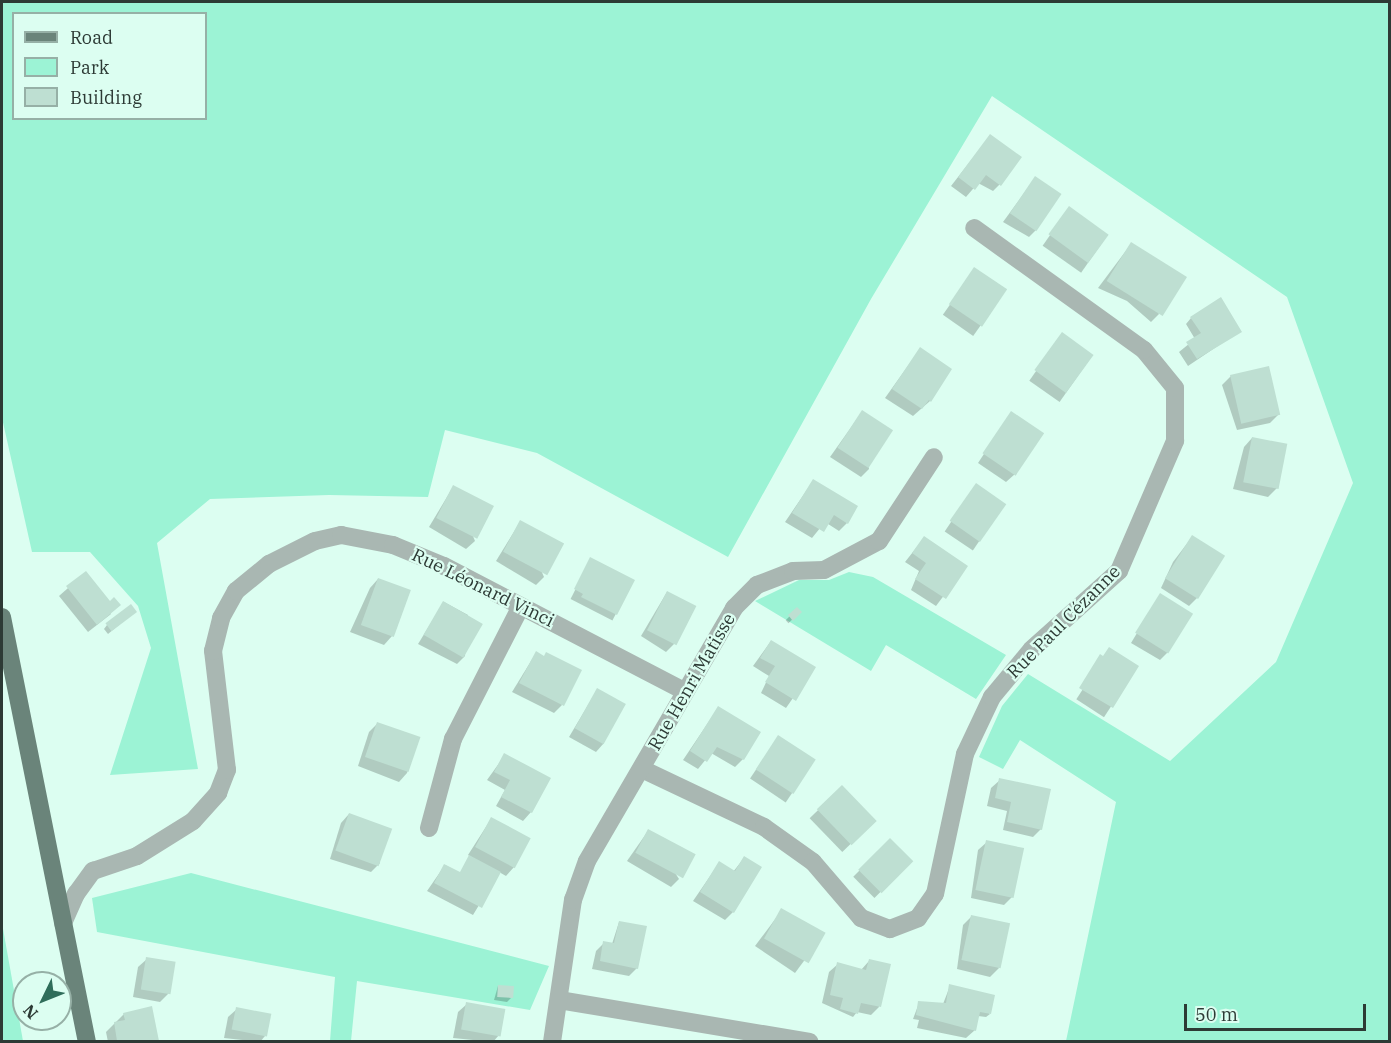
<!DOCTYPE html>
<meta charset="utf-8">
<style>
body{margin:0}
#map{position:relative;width:1391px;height:1043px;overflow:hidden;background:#dcfef1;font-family:"IBM Plex Serif",serif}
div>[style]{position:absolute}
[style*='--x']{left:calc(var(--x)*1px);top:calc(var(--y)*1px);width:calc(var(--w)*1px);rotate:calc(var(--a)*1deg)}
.green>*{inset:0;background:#9cf3d5}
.shadow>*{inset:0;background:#0003;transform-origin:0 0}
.building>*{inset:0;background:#bedfd2;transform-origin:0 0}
.minor>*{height:18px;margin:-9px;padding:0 9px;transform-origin:9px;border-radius:9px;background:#a9b7b2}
.major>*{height:18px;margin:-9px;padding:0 9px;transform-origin:9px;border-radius:9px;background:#6a847a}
span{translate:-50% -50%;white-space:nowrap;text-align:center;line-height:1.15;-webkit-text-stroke:4.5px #dcfef1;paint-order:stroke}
.street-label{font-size:18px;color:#2d3a35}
.frame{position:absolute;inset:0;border:3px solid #2d3a35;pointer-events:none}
.legend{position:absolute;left:12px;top:12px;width:195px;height:108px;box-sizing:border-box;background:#dcfef1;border:2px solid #96b0a6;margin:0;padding:8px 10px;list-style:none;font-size:18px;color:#2d3a35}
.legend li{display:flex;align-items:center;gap:12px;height:30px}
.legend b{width:30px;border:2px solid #96b0a6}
.north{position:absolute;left:12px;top:971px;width:60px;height:60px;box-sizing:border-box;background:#dcfef1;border:2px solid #96b0a6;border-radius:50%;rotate:227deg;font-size:16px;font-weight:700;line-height:24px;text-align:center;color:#2d3a35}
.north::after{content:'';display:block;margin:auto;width:21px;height:27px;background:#2f6d5a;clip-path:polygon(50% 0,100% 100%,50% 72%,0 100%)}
.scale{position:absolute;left:1184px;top:1004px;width:182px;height:27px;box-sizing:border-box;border:3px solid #2d3a35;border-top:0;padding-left:8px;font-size:18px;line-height:21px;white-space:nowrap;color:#2d3a35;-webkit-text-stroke:4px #dcfef1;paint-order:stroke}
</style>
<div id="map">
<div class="green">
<div style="clip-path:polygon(evenodd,2px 2px,1389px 2px,1389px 1041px,1066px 1041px,1116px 802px,1020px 740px,1003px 769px,979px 757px,1002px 706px,1028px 674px,1170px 761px,1276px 662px,1353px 483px,1287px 297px,992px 96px,871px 299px,728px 557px,537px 453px,445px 430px,428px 497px,329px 495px,210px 499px,157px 543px,198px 769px,110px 775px,151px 648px,138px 606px,90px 552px,32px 552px,2px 418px,2px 2px,14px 14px,206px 14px,206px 118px,14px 118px,14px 14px)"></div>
<div style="clip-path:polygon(849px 572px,873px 577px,1006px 655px,976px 699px,886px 645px,871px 671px,755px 601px,799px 580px,829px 580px)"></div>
<div style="clip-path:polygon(191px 873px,549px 966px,530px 1010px,357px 981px,351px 1041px,330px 1041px,335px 977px,97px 932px,92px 898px)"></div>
<div style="clip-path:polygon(2px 923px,23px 1041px,2px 1041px)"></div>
</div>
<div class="shadow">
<div style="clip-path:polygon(990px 136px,1002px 182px,993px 191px,978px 183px,966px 197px,951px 186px)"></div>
<div style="clip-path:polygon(1035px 178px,1037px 229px,1029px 237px,1003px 222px)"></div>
<div style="left:1069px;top:208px;width:47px;height:46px;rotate:35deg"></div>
<div style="clip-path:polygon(1131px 244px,1159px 314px,1151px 322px,1127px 301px,1098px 288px)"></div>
<div style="left:975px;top:269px;width:37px;height:56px;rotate:35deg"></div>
<div style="clip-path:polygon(1191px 318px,1240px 331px,1188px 366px,1179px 352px,1195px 339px,1186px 324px)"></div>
<div style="left:1062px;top:334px;width:37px;height:57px;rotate:35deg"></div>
<div style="clip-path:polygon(920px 349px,930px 401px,913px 416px,885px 398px)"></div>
<div style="clip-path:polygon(1231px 376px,1278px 415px,1270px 423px,1237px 430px,1222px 385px)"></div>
<div style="clip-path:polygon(862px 412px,869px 469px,861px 477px,830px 457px)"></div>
<div style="clip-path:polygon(1011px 413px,1015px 474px,1006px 482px,978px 463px)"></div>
<div style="clip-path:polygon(1252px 438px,1277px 488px,1268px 497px,1233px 489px,1244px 447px)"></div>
<div style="clip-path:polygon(813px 481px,847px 523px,839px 531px,825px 522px,812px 538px,785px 522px)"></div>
<div style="left:976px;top:485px;width:34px;height:56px;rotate:34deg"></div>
<div style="clip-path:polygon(453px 487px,475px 541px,466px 549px,429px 527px)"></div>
<div style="clip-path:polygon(520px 522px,544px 577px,536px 585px,496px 561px)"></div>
<div style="clip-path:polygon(1192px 537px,1197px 598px,1189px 606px,1161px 588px,1173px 562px)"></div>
<div style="clip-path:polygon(924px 538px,966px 566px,936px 606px,911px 590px,919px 571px,905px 562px)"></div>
<div style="left:591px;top:559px;width:47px;height:45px;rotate:27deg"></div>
<div style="clip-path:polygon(85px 573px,111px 614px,88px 632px,59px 596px)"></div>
<div style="clip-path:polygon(378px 579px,409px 591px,392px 636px,384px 645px,350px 632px,370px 588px)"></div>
<div style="clip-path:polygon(667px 592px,674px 644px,666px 652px,641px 636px)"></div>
<div style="clip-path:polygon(1160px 595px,1168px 652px,1160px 660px,1131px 643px)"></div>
<div style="clip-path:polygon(444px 602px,468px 615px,465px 656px,457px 664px,418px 644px)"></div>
<div style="left:797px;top:609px;width:4px;height:16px;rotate:45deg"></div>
<div style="clip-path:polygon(131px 615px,108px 634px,104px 629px,107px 625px)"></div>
<div style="clip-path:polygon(771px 641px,814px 668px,786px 708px,761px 693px,769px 676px,753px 666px)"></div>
<div style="left:1109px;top:649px;width:33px;height:60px;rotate:33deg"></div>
<div style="clip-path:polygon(536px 653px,562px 705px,554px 713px,512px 692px)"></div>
<div style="clip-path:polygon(597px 690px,604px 743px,596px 752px,569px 737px)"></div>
<div style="clip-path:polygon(718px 708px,743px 759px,735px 767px,711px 753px,698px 769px,683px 760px)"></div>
<div style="clip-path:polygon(377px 724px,419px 738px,407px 773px,399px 782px,358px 766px,369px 732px)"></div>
<div style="left:778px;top:737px;width:43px;height:50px;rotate:34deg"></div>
<div style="clip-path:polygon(505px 755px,531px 812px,523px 821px,496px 806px,505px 790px,487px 780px)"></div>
<div style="clip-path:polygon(1000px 780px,1041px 829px,1033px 837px,1003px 830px,1007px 811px,987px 806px,991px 788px)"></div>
<div style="left:842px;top:787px;width:47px;height:45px;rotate:46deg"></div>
<div style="clip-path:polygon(349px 814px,380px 863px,371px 872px,330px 859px,341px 823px)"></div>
<div style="clip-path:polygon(491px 819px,529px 839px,514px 867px,506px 876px,499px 872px,473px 915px,427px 891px,445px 865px,460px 873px,473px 858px,468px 855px)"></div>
<div style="clip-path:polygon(648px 831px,679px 879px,671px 887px,627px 861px)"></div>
<div style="left:890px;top:840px;width:30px;height:52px;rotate:45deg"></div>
<div style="clip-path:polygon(987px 842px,1012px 897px,1004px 905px,971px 898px,978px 850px)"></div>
<div style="clip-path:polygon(744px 858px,733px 912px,725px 920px,693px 901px,715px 869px,733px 872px)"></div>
<div style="clip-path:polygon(782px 910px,824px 934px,795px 973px,755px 946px)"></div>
<div style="clip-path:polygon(971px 917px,999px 968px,990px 977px,957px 969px,963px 925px)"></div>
<div style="clip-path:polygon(619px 922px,637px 968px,629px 976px,592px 969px,596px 951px,604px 943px,612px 944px)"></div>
<div style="clip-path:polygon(147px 959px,174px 964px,168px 994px,160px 1002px,133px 997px,138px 967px)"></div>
<div style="clip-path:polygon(869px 961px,879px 1007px,871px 1015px,857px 1012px,853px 1017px,822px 1003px,829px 972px,838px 964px,861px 970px)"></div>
<div style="clip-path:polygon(498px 986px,511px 998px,507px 1002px,494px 1000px)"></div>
<div style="clip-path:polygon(950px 986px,990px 1014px,986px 1017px,978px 1016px,975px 1030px,966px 1038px,917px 1028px,919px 1020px,913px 1019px,919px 1003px,943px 1004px)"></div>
<div style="clip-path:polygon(467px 1004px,499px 1035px,493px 1042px,453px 1038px,458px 1012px)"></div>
<div style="clip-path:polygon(237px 1009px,265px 1036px,260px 1042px,224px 1038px,228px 1017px)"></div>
<div style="clip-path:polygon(124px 1014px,158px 1041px,108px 1042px,106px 1032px)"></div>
</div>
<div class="building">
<div style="clip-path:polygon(990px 134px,1022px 157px,1001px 186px,986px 175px,975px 190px,958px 177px)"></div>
<div style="left:1035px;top:176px;width:32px;height:45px;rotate:34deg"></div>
<div style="left:1069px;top:206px;width:49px;height:35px;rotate:36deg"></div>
<div style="left:1131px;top:242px;width:66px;height:46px;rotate:32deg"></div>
<div style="left:974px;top:267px;width:40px;height:45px;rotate:34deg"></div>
<div style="clip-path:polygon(1221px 297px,1242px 332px,1197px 359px,1186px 342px,1201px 333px,1190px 317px)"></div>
<div style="left:1062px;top:332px;width:39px;height:47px;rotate:36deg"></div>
<div style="clip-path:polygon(920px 347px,952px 369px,931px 402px,929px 400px,922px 409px,892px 389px)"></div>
<div style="left:1269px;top:366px;width:50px;height:40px;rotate:77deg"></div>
<div style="left:862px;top:410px;width:37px;height:45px;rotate:33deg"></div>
<div style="left:1011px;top:411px;width:40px;height:51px;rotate:34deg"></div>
<div style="left:1252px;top:437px;width:36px;height:46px;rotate:11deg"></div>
<div style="clip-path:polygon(813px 479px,858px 506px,848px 524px,834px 515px,824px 532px,792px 513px)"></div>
<div style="left:976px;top:483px;width:37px;height:46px;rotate:35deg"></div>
<div style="left:453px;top:485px;width:46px;height:37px;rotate:27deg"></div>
<div style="left:520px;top:520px;width:50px;height:36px;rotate:28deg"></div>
<div style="left:1192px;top:535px;width:39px;height:51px;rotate:32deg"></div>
<div style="clip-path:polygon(924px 536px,968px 566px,946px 599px,915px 579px,926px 563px,912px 553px)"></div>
<div style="clip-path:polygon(590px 557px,635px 580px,617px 615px,581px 597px,583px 594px,574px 589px)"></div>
<div style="clip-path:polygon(86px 571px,110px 601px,114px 597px,121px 605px,97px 625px,66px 586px)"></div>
<div style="left:378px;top:578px;width:35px;height:50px;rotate:20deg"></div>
<div style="left:667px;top:591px;width:33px;height:44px;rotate:27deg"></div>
<div style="left:1160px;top:593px;width:39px;height:47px;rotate:32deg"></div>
<div style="left:443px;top:601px;width:46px;height:39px;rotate:30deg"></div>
<div style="left:131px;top:604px;width:10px;height:32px;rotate:53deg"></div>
<div style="clip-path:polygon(797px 607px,802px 612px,793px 621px,788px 615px)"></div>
<div style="clip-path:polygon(771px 640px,816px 667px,796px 701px,765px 682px,775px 666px,760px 658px)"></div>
<div style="clip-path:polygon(1109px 647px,1139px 666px,1113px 708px,1079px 688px,1100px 654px,1103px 656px)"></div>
<div style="clip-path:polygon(536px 651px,544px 656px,546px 652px,582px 670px,564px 706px,519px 683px)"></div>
<div style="left:597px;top:688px;width:33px;height:46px;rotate:29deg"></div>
<div style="clip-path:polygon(718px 706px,761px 732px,744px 760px,717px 747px,707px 762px,690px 751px)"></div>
<div style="left:377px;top:722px;width:46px;height:37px;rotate:19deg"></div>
<div style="left:778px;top:735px;width:45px;height:41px;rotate:33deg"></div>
<div style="clip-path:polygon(504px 753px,551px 778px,532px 813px,501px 797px,510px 780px,494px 772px)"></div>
<div style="clip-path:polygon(999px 778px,1051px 789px,1042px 830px,1007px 822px,1011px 802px,995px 798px)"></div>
<div style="left:842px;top:785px;width:50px;height:35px;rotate:46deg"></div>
<div style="left:349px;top:813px;width:46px;height:40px;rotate:20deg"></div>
<div style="left:491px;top:817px;width:45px;height:34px;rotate:28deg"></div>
<div style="left:648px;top:829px;width:54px;height:27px;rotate:28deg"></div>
<div style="left:890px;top:838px;width:33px;height:45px;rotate:45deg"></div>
<div style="left:986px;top:840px;width:39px;height:51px;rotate:12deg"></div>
<div style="clip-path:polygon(469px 855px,501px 872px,482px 908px,434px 883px,444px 864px,460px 872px)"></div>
<div style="clip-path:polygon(744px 856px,762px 867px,734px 913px,700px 892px,719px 861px,735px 871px)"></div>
<div style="left:781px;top:908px;width:51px;height:35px;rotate:29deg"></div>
<div style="left:971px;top:915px;width:40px;height:46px;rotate:12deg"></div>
<div style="clip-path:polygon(619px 921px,647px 926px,638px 969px,600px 961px,603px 941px,614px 943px)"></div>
<div style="left:146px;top:957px;width:30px;height:33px;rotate:9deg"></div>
<div style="clip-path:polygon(869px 959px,891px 964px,881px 1007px,861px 1003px,858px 1014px,840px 1009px,843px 998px,830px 995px,837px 962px,866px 970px)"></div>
<div style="clip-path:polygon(949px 984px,995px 995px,991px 1014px,980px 1012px,976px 1031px,916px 1015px,918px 1001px,946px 1003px)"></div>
<div style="left:498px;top:985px;width:16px;height:12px;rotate:4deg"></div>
<div style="left:466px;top:1002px;width:40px;height:28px;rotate:10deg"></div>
<div style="clip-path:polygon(152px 1006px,159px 1041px,117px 1041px,114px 1022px,125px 1020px,123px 1013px)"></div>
<div style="left:236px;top:1007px;width:36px;height:23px;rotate:11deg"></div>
</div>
<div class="minor">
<div style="--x:642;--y:769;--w:135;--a:25.4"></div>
<div style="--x:764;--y:827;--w:60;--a:35.5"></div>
<div style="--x:813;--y:862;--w:74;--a:49.4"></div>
<div style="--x:861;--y:918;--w:31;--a:21"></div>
<div style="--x:890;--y:929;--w:30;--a:-21"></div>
<div style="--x:918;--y:918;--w:29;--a:-55"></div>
<div style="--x:935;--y:894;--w:143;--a:-77.9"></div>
<div style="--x:965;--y:754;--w:63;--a:-64.7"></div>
<div style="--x:992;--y:697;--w:62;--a:-50.2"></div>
<div style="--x:1032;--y:649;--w:117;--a:-41.9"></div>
<div style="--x:1119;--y:571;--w:142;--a:-66.7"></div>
<div style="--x:1175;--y:441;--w:53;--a:-90"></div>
<div style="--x:1175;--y:388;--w:49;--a:-129.2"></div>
<div style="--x:1144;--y:350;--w:209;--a:-144.3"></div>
<div style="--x:429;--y:828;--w:92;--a:-74.9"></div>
<div style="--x:453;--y:739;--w:149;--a:-62.9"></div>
<div style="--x:63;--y:923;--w:32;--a:-66"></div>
<div style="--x:76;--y:894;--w:29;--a:-54"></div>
<div style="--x:93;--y:871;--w:46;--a:-18.8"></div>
<div style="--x:137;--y:856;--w:66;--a:-32"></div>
<div style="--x:193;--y:821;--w:38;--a:-48"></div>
<div style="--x:218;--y:793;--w:25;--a:-69"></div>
<div style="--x:227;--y:770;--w:120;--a:-96.7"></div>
<div style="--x:213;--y:651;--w:34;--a:-76"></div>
<div style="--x:221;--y:618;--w:31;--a:-61"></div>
<div style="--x:236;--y:591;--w:43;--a:-39.3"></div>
<div style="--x:269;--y:564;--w:51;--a:-26.6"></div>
<div style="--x:315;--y:541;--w:27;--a:-13"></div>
<div style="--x:341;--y:535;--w:53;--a:10.9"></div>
<div style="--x:393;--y:545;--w:55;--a:22.4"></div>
<div style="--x:444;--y:566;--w:271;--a:27.5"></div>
<div style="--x:559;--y:1000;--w:254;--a:9.5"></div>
<div style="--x:552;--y:1042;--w:144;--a:-81.6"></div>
<div style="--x:573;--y:900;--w:41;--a:-70.3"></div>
<div style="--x:587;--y:861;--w:293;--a:-59.8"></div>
<div style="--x:734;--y:608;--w:33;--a:-45"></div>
<div style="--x:757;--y:585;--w:39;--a:-21"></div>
<div style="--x:793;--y:571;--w:31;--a:-2"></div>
<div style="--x:824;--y:570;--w:62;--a:-27.8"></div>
<div style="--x:879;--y:541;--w:100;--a:-56.8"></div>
</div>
<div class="major">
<div style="--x:2;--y:617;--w:433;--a:78.7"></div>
</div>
<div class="street-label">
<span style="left:483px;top:588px;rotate:26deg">Rue Léonard Vinci</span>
<span style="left:1064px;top:622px;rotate:-45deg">Rue Paul Cézanne</span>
<span style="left:692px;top:682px;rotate:-60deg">Rue Henri Matisse</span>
</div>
<div class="frame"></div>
<ul class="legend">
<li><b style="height:8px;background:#6a847a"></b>Road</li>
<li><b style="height:16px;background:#9cf3d5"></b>Park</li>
<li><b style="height:16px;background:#bedfd2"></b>Building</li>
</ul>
<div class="north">N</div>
<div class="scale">50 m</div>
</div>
